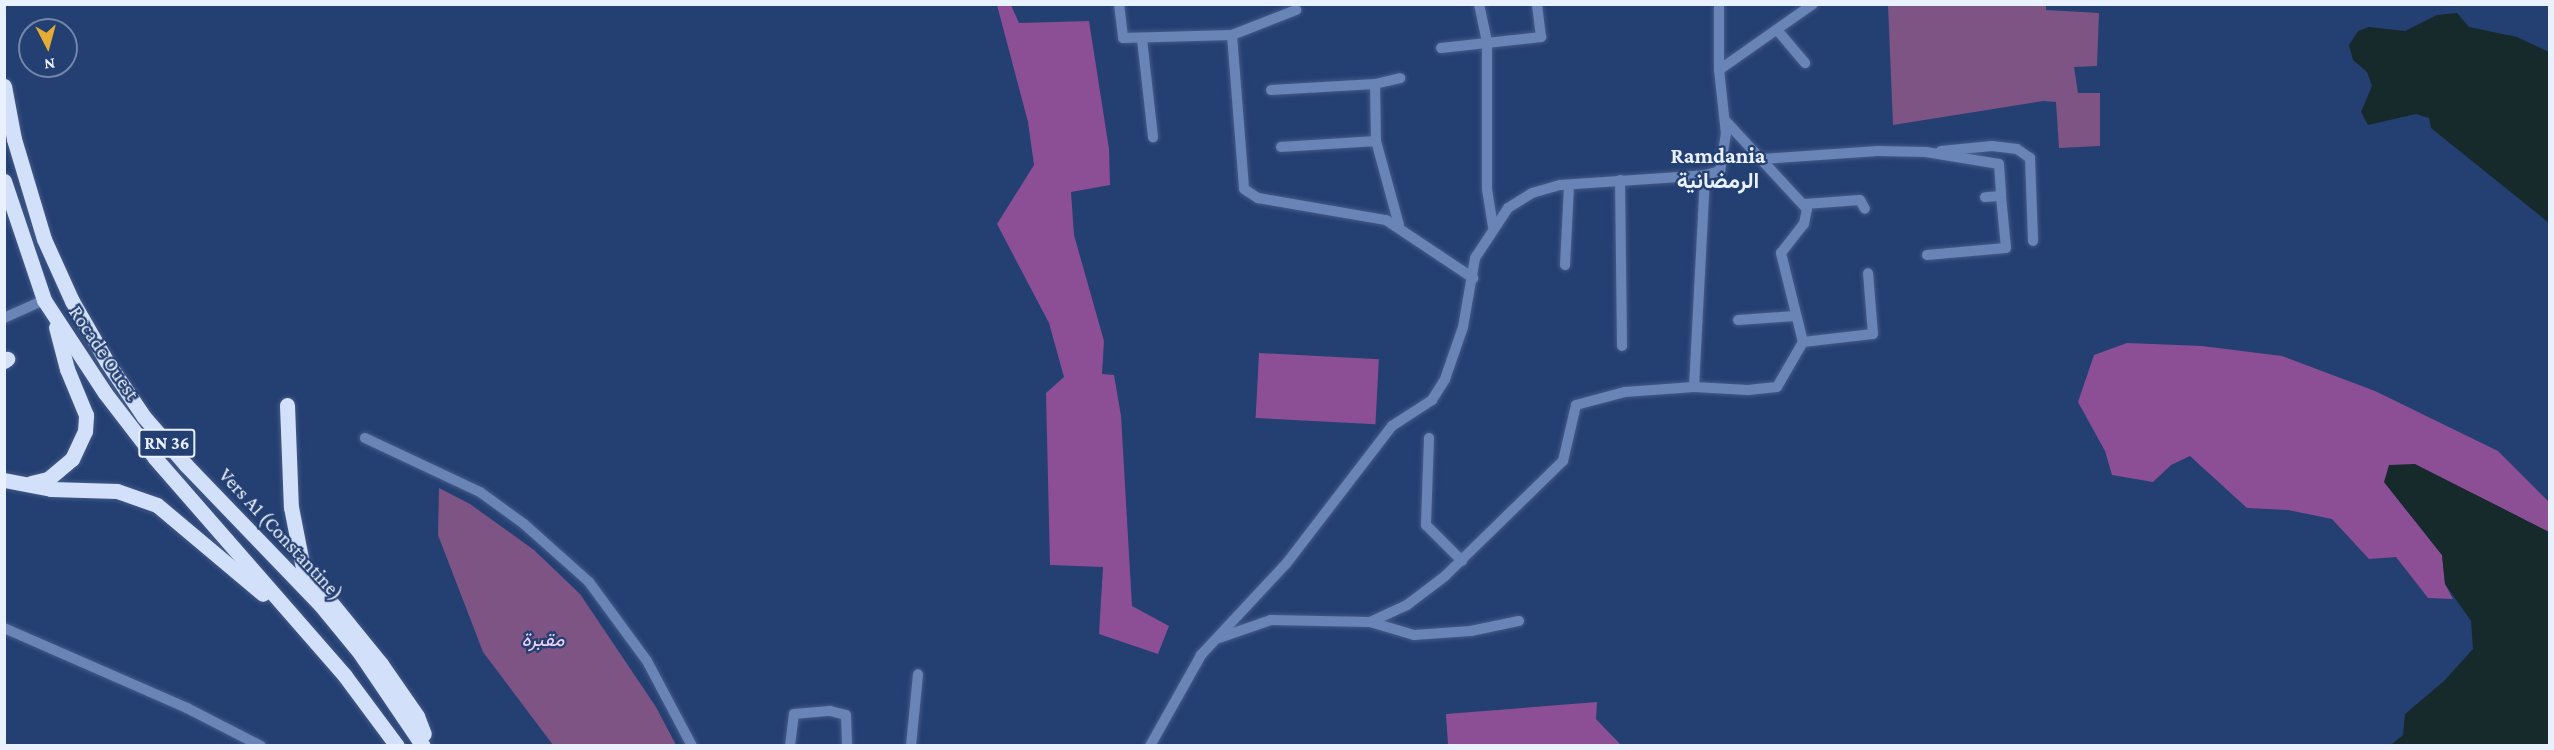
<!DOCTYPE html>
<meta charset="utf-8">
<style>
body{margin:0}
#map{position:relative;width:2554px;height:750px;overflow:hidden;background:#243f72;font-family:"Crimson Pro",Vazirmatn,serif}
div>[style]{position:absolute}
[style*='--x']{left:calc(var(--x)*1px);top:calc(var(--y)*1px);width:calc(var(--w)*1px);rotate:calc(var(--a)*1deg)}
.green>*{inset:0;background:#7e5484}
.forest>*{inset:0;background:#8c4f95;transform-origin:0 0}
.water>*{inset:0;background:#162a2b}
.roads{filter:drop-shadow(0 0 2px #445b88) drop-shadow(0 0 2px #445b88)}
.minor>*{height:10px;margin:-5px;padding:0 5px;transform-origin:5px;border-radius:5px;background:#6984b7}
.highway>*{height:15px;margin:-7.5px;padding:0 7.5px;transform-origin:7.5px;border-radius:7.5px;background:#d2e0f9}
span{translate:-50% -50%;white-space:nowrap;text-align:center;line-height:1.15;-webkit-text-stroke:4.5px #243f72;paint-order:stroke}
.shield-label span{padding:2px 4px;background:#243f72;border:2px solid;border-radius:4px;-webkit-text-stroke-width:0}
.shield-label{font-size:18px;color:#eaf1fe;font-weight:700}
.street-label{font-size:20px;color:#eaf1fe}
.park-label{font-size:20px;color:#f1d0f6;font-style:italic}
.quarter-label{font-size:22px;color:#eaf1fe;font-weight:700}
.frame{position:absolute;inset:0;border:6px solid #eaf1fe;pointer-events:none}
.north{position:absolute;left:18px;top:18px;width:60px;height:60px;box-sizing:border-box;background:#243f72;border:2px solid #7386aa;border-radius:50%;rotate:174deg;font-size:16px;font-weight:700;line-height:24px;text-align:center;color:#eaf1fe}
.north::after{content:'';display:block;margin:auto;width:21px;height:27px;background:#e5ad35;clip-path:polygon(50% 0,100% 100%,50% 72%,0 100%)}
</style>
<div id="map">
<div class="green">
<div style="clip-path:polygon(2046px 4px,2046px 10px,2099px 13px,2097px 66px,2074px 67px,2078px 93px,2100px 93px,2100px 146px,2059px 148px,2056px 102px,2043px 101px,1893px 125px,1888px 5px)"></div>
<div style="clip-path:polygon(439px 488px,470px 504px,534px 550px,580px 594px,656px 707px,676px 745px,553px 745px,483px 652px,438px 535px)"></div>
</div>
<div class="forest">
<div style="clip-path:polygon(997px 5px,1011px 5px,1019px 23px,1089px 21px,1109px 149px,1110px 185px,1071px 192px,1074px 235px,1104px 341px,1102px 374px,1114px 375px,1121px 416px,1132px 606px,1169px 626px,1158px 654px,1099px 634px,1103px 567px,1050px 565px,1046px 393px,1064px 377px,1049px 323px,997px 224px,1034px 165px,1028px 122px)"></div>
<div style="clip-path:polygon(2127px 343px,2202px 346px,2282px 356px,2375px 391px,2498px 451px,2549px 502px,2549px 532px,2474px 494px,2384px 482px,2442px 555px,2445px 584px,2453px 599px,2428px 598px,2396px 557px,2369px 559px,2332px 519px,2288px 510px,2247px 508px,2190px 456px,2171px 465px,2153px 482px,2112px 475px,2105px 451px,2078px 402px,2094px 355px)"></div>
<div style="left:1259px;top:353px;width:120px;height:65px;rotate:3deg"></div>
<div style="clip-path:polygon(1597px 702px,1596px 719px,1621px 745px,1448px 745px,1446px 714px)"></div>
</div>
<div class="water">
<div style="clip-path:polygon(2457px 13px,2469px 27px,2517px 37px,2549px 52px,2549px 223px,2431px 128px,2429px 118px,2416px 114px,2368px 125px,2361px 112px,2372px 86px,2367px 72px,2353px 60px,2349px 45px,2358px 31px,2369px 27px,2405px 31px,2437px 15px)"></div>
<div style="clip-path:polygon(2415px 464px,2549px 532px,2549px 745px,2391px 745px,2403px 735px,2405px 714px,2444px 681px,2473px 649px,2471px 621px,2445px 584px,2442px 555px,2384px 482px,2389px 465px)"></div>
</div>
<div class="roads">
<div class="minor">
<div style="--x:1119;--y:4;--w:34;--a:83"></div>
<div style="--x:1123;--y:38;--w:109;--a:-1.6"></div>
<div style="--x:1232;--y:35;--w:154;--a:85.5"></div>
<div style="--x:1244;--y:189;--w:17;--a:33"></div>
<div style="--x:1258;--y:198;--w:130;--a:9.8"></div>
<div style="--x:1386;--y:220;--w:105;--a:33.7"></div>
<div style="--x:1479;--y:4;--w:40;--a:78"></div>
<div style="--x:1487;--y:43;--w:146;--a:90"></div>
<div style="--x:1487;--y:189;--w:38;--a:81"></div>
<div style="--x:1778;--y:31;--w:42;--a:49.8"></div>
<div style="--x:1232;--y:35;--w:69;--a:-21.3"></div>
<div style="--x:1142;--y:39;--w:99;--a:83.6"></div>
<div style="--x:1441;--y:48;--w:101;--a:-6.3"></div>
<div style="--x:1541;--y:37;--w:33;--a:-97"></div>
<div style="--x:1719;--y:70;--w:115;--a:-35.1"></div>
<div style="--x:1375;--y:84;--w:26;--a:-13"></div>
<div style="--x:1271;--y:90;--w:104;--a:-3.3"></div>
<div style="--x:1375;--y:84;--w:57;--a:89"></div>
<div style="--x:1376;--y:141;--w:87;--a:74.7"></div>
<div style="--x:1281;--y:147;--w:95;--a:-3.6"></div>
<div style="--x:1941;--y:151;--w:51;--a:-5.6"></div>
<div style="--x:1992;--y:146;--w:25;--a:7"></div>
<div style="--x:2017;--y:149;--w:16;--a:35"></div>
<div style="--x:2030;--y:158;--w:83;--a:87.9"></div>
<div style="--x:1762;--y:159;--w:116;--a:-3.9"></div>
<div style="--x:1878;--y:151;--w:48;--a:1.2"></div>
<div style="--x:1926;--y:152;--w:74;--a:9.3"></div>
<div style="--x:1999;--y:164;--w:32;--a:86"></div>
<div style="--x:2001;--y:196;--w:16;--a:176"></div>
<div style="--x:1620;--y:180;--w:166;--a:89.3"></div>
<div style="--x:1805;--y:204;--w:55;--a:-4.2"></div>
<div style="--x:1860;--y:200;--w:10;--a:61"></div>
<div style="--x:1927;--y:255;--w:79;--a:-5.1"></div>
<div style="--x:2006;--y:248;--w:52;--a:-95.5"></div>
<div style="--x:1565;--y:265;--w:80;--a:-87.1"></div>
<div style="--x:4;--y:318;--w:44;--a:-24.2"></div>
<div style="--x:1738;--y:320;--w:57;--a:-4"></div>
<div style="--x:1803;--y:342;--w:70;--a:-6.5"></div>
<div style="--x:1873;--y:334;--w:61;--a:-94.7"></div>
<div style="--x:1694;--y:387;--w:212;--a:-87"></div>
<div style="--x:365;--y:438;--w:127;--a:25.2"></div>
<div style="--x:480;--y:492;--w:54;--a:36"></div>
<div style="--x:524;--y:524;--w:87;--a:41.7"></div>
<div style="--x:589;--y:582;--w:98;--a:53.7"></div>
<div style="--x:647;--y:661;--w:96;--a:62.1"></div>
<div style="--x:1429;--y:438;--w:87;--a:92"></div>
<div style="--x:1426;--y:525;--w:51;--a:45"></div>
<div style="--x:1370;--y:622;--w:46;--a:16.5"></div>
<div style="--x:1414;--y:635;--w:57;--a:-4"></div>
<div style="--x:1471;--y:631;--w:49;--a:-11.8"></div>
<div style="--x:4;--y:628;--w:200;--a:23.6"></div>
<div style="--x:187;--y:708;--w:83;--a:27.2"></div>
<div style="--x:1219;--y:638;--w:55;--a:-19.1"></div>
<div style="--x:1271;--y:620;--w:99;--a:1.2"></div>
<div style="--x:1370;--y:622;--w:41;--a:-24.7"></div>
<div style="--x:1407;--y:605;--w:48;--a:-37.3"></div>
<div style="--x:1445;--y:576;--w:165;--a:-44.3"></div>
<div style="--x:1563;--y:461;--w:57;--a:-76.9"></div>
<div style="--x:1576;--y:405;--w:51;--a:-14.9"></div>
<div style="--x:1625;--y:392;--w:69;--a:-4.1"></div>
<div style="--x:1694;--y:387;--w:54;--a:3.2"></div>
<div style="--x:1748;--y:390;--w:29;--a:-6"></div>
<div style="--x:1777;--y:387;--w:52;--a:-60"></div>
<div style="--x:1803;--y:342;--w:92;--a:-103.9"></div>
<div style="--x:1781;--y:253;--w:37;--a:-52"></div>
<div style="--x:1804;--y:224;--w:15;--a:-79"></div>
<div style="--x:1807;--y:209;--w:121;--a:-132.7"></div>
<div style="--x:790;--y:746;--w:32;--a:-83"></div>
<div style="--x:794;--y:714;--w:36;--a:-5"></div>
<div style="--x:830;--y:711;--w:16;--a:14"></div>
<div style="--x:846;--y:715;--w:31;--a:88"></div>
<div style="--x:911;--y:746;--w:72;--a:-84.4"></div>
<div style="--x:1150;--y:746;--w:104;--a:-60.7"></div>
<div style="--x:1201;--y:655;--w:125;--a:-47"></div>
<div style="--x:1286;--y:564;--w:174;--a:-52.5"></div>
<div style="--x:1392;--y:426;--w:48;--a:-33"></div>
<div style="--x:1432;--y:400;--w:25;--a:-58"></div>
<div style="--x:1445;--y:379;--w:55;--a:-70.9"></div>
<div style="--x:1463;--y:327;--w:70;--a:-80.1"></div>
<div style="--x:1475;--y:258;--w:60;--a:-56.6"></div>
<div style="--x:1508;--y:208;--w:28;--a:-32"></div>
<div style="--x:1532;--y:193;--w:29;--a:-16"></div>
<div style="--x:1560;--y:185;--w:145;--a:-3.9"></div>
<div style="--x:1705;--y:175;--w:16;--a:-15"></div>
<div style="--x:1720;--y:171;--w:37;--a:-81"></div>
<div style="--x:1726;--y:134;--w:64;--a:-96.2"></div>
<div style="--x:1719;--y:70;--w:66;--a:-90"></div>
</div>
<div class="highway">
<div style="--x:4;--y:86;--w:54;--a:79.3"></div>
<div style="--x:14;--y:139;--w:104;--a:73.3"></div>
<div style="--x:44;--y:239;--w:68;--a:65.7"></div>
<div style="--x:72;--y:301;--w:70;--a:60.2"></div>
<div style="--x:107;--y:362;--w:66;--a:56.1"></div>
<div style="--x:144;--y:417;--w:64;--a:48.8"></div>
<div style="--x:186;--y:465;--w:192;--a:46.1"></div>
<div style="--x:319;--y:603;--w:65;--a:50.6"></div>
<div style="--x:360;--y:653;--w:112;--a:55.9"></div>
<div style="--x:4;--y:181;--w:126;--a:71.4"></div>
<div style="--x:44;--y:300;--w:111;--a:56.7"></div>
<div style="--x:105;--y:393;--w:82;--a:52.4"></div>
<div style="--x:155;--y:458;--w:289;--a:48.9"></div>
<div style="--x:345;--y:676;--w:87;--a:53.4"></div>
<div style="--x:4;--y:361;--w:4;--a:-34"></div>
<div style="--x:287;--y:405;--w:102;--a:87.8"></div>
<div style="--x:291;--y:507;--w:62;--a:78.9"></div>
<div style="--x:303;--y:568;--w:124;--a:50.9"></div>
<div style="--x:381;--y:664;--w:63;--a:55.3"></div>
<div style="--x:417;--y:716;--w:19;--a:69"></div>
<div style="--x:4;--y:480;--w:48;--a:10.8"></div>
<div style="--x:51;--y:489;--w:66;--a:1.7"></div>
<div style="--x:117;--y:491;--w:42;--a:19.3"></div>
<div style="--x:157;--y:505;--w:138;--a:40"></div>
<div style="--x:31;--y:483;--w:17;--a:-13"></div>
<div style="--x:48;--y:479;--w:31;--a:-40"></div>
<div style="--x:72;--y:459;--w:31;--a:-65"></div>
<div style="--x:85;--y:431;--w:16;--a:-86"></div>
<div style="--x:86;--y:415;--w:50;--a:-112.4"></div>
<div style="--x:67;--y:369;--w:43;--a:-104.7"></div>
</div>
</div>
<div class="shield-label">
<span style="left:167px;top:443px">RN 36</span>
</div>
<div class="street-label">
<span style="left:104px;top:353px;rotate:56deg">Rocade Ouest</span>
<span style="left:281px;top:534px;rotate:47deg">Vers A1 (Constantine)</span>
</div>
<div class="park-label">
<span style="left:543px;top:639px">مقبرة</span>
</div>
<div class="quarter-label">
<span style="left:1718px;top:168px">Ramdania<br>الرمضانية</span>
</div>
<div class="frame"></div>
<div class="north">N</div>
</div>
